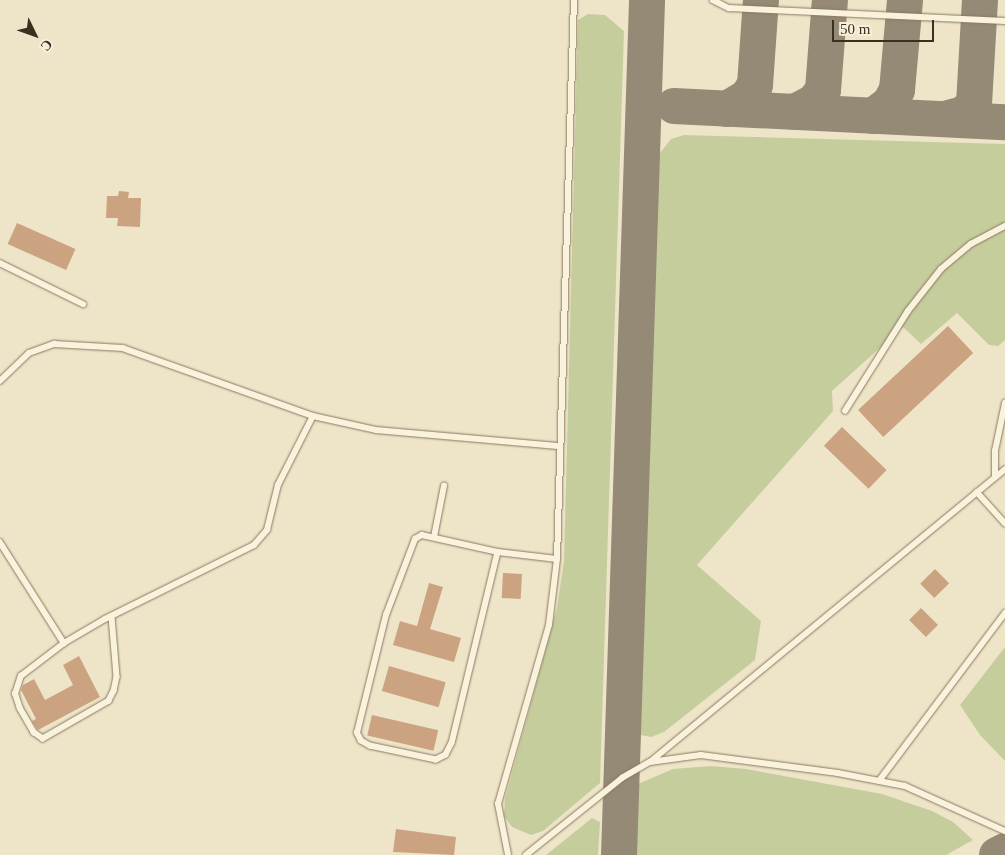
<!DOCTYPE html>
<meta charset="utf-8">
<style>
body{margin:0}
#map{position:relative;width:1005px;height:855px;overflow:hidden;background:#eee5c9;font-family:Georgia,serif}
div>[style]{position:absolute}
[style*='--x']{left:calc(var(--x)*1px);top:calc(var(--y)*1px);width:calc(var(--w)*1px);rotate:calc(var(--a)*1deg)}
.green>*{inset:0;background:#c5cd9d}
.taxiway>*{height:36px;margin:-18px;padding:0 18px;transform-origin:18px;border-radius:18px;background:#948a75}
.building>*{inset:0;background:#cba380;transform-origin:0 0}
.roads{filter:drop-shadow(0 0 1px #8b785e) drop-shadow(0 0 1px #8b785e)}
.lane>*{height:5.5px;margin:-2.75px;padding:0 2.75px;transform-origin:2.75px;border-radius:2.75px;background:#f9f2dd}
span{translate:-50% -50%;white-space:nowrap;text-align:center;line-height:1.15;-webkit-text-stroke:5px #f6efd9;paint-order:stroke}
.north{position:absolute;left:10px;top:10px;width:50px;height:50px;-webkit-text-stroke:4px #f6efd9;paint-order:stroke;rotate:132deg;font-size:14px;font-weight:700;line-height:20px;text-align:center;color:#3b2f21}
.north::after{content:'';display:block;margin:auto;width:18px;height:22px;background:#3b2f21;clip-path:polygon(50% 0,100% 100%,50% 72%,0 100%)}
.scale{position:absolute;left:832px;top:20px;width:102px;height:22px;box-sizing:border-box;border:2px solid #3b2f21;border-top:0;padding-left:6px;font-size:15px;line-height:18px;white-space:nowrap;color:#3b2f21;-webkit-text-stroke:4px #f6efd9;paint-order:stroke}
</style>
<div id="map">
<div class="green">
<div style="clip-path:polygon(588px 14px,605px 15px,624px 31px,600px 783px,543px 831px,531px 835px,512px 827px,504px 816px,505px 799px,557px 608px,564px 561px,578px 20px)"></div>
<div style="clip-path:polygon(684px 135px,1005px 144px,1005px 340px,998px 346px,989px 345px,957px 313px,921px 344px,903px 327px,832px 391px,833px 411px,697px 565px,761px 621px,755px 660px,664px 732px,651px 737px,636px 734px,656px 158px,671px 139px)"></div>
<div style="clip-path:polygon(1005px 647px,1005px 761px,980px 735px,960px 705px)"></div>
<div style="clip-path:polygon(711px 766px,746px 769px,882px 794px,932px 811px,953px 822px,973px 840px,946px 855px,631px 855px,633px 786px,673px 769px)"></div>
<div style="clip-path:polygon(592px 818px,600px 822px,598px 855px,546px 855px)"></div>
</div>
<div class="taxiway">
<div style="--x:674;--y:106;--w:331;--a:2.8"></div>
<div style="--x:727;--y:109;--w:23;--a:-31"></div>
<div style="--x:747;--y:97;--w:14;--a:-56"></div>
<div style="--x:755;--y:85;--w:85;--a:-86"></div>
<div style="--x:795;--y:112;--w:21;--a:-28"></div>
<div style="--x:814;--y:102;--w:15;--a:-53"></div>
<div style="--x:823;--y:90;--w:90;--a:-85.6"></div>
<div style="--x:873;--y:116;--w:21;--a:-37"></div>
<div style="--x:890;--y:103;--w:15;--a:-62"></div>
<div style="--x:897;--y:90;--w:90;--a:-84.9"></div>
<div style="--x:945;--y:119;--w:20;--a:-15"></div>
<div style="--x:964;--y:114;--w:14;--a:-45"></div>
<div style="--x:974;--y:104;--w:104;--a:-86.7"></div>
<div style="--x:619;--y:855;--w:855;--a:-88.12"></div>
<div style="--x:997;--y:855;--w:9;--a:-27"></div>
</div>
<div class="building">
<div style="clip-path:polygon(119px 191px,129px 192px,128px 198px,141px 198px,140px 227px,117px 226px,118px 218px,106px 218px,107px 196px,118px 196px)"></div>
<div style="left:17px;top:223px;width:64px;height:23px;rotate:24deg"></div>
<div style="left:948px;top:326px;width:37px;height:123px;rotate:47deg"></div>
<div style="left:842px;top:427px;width:62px;height:26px;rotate:44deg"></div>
<div style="left:935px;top:569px;width:20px;height:21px;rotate:45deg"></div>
<div style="left:503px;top:573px;width:19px;height:25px;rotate:3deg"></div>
<div style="clip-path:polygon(429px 583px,443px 587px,430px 629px,461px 638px,454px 662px,393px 645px,400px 621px,417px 626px)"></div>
<div style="left:921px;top:608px;width:24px;height:17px;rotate:45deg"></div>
<div style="clip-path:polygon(79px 656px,100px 697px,38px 730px,32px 721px,36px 719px,21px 690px,23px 685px,34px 679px,45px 700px,73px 685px,63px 665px)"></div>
<div style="left:389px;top:666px;width:59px;height:26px;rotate:16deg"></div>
<div style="left:372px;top:715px;width:68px;height:21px;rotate:13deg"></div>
<div style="clip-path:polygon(396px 829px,456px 837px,454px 855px,393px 852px)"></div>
</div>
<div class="roads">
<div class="lane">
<div style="--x:713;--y:0;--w:18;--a:27"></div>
<div style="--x:729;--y:8;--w:276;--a:2.7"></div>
<div style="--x:0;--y:263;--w:93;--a:26.3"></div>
<div style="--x:0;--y:381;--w:40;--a:-44"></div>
<div style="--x:29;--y:353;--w:27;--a:-20"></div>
<div style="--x:54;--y:344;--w:69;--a:3.3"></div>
<div style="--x:123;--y:348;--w:202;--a:19.7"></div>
<div style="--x:845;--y:411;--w:118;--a:-57.8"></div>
<div style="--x:908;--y:311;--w:53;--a:-51.8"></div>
<div style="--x:941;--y:269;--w:39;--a:-40"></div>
<div style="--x:971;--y:244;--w:38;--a:-28"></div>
<div style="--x:995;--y:476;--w:25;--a:-90"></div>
<div style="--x:995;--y:451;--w:49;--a:-78.2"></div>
<div style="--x:977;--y:492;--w:42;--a:47.9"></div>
<div style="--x:434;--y:537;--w:52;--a:-78.9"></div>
<div style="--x:0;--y:542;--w:120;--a:57.6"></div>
<div style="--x:498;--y:552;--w:196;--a:103.5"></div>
<div style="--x:452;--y:743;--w:13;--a:117"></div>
<div style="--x:446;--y:755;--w:11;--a:153"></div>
<div style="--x:436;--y:760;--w:67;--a:-168"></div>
<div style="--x:370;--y:746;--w:10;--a:-151"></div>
<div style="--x:361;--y:741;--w:9;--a:-117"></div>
<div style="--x:357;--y:733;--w:122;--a:-76.2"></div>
<div style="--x:386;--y:615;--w:81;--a:-69.1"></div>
<div style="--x:415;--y:539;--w:8;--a:-30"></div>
<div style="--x:422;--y:535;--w:78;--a:12.6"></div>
<div style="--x:498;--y:552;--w:59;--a:6.8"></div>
<div style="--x:112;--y:617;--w:60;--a:85.2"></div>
<div style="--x:117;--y:677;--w:14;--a:102"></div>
<div style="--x:114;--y:691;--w:11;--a:117"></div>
<div style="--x:109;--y:701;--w:76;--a:150.1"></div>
<div style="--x:43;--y:739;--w:11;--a:-146"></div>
<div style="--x:34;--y:733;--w:28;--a:-120"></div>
<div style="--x:20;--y:709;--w:16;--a:-108"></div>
<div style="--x:15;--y:694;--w:19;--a:-72"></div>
<div style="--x:21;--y:676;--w:54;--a:-37.5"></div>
<div style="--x:64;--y:643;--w:48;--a:-30.3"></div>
<div style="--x:105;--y:619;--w:166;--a:-26.4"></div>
<div style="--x:254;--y:545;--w:20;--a:-49"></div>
<div style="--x:267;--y:530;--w:46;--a:-76.3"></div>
<div style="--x:278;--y:485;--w:77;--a:-63.1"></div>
<div style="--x:313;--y:416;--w:65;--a:12.5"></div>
<div style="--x:376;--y:430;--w:185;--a:5"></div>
<div style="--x:650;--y:762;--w:460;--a:-39.5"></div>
<div style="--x:879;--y:781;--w:210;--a:-53.1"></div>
<div style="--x:508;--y:855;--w:52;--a:-101.1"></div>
<div style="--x:498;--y:804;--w:186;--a:-74.1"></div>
<div style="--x:549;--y:625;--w:66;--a:-83.1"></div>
<div style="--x:557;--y:559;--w:559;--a:-88.26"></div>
<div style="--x:526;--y:855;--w:123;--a:-38.7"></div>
<div style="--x:622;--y:778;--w:32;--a:-30"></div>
<div style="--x:650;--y:762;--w:51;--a:-7.8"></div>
<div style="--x:701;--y:755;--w:138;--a:7.5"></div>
<div style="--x:838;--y:773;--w:68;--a:11"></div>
<div style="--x:905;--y:786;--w:110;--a:24.2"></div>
</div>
</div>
<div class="north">С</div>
<div class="scale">50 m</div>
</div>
